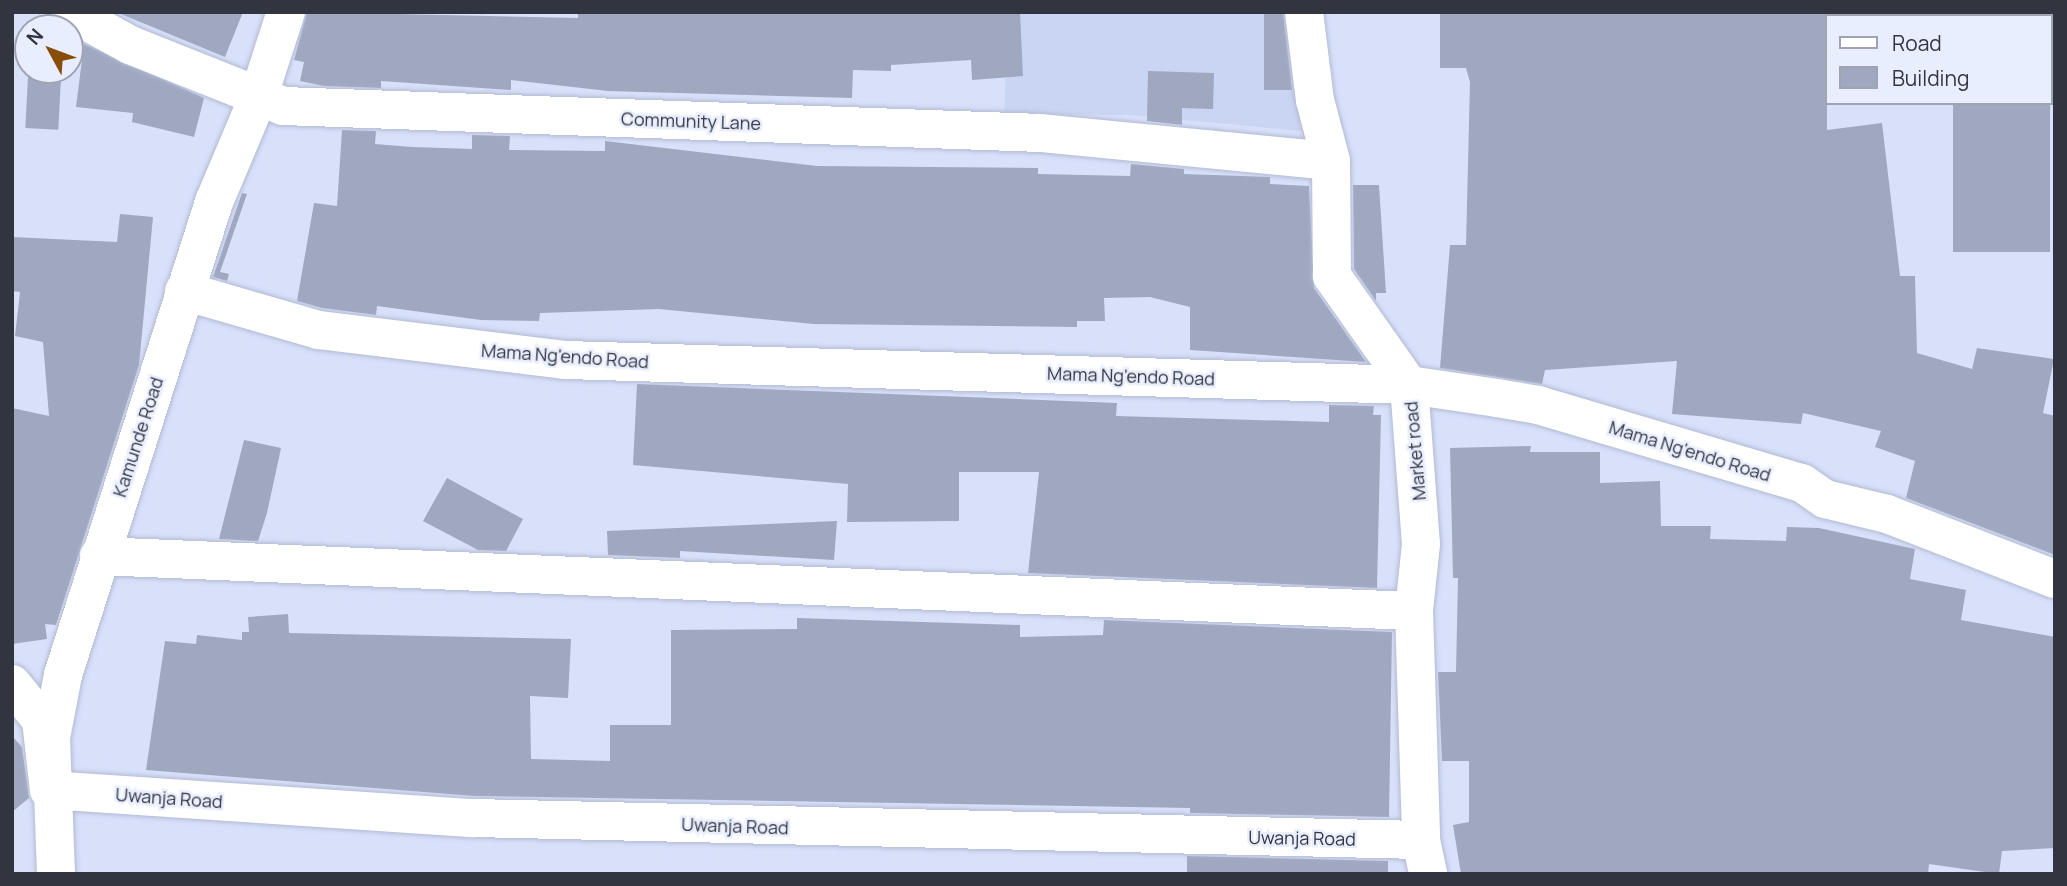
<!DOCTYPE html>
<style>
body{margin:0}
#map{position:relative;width:2067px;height:886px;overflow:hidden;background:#d8e0fa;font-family:Manrope,sans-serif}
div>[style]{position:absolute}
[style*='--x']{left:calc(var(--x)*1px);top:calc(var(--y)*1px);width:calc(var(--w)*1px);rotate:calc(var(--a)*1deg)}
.built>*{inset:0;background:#cad4f3}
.building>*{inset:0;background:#a0a8c0;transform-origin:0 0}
.roads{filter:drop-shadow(0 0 2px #b2bad2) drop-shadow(0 0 2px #b2bad2)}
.minor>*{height:38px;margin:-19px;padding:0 19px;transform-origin:19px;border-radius:19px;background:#fff}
span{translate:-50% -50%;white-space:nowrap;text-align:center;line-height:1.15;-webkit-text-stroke:5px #e9eefe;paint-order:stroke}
.street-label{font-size:18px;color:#32353f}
.frame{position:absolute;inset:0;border:14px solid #32353f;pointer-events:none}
.legend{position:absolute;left:1825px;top:14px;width:228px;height:91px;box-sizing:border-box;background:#e9eefe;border:2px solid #a0a4b2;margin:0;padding:9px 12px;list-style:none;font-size:21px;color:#32353f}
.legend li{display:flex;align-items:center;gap:14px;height:35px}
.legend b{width:35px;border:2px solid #a0a4b2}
.north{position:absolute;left:14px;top:14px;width:70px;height:70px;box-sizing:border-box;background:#e9eefe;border:2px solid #a0a4b2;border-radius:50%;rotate:311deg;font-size:19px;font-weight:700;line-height:28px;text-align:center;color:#32353f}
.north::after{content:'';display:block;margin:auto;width:24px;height:32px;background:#884d06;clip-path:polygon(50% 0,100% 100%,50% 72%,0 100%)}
</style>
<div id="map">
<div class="built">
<div style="clip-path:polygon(1008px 12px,1286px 12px,1301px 131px,1131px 115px,1004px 114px)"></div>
</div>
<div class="building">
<div style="clip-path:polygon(116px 12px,243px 12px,225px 57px)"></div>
<div style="clip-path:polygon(307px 12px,578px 18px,578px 12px,1020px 12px,1023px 76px,972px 80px,971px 60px,891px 65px,891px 71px,853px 70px,852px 98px,608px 91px,511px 80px,511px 90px,381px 81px,381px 88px,324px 86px,300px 81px,304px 62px,294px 60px)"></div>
<div style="clip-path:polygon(1283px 12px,1292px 90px,1264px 90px,1264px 13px)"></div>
<div style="clip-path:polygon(1440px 12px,1827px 12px,1827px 130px,1882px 123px,1900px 276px,1915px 276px,1917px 353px,1972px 369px,1977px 348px,2054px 359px,2043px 413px,2055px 416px,2055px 555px,1906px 498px,1915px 461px,1875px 447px,1881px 431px,1803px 413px,1801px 424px,1672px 414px,1677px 361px,1545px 370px,1542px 384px,1440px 368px,1450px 245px,1466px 245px,1470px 82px,1466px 68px,1440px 68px)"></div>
<div style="clip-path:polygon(84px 44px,204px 98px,194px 137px,132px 122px,133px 113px,76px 107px)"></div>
<div style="clip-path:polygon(1148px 71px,1214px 73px,1213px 109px,1182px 108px,1182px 125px,1147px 121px)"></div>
<div style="left:28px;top:77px;width:33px;height:51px;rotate:3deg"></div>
<div style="left:1953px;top:103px;width:97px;height:149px"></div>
<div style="clip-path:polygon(342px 130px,376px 131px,375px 144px,412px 147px,472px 149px,472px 135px,510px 136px,509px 150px,605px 151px,605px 141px,817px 166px,1038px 168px,1038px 174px,1130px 176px,1131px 164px,1184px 169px,1184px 174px,1270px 177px,1270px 184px,1309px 186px,1314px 288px,1366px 362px,1190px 350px,1190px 307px,1150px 297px,1104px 298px,1105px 321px,1077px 321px,1077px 327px,814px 324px,659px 309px,540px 313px,539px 321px,481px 320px,377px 306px,376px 315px,322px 308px,297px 301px,314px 203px,337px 206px)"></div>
<div style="clip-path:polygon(1353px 185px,1379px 185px,1386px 293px,1376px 293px,1376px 301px,1354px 269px)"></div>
<div style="clip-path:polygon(242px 193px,247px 194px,220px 272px,229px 274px,227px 281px,213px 277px)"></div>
<div style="clip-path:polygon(120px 214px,153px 217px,139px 365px,56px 625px,45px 624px,47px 639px,12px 644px,12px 408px,49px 416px,43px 342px,15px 336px,20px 292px,12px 291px,12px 237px,117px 242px)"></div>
<div style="clip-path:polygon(637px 384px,1117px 403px,1116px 416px,1329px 422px,1329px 405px,1374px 406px,1373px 415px,1381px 415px,1377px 588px,1028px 573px,1039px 472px,959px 472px,959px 521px,847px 522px,848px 484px,633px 465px)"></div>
<div style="clip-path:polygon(244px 440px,281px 448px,267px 513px,258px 541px,219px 539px)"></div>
<div style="clip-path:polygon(1531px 446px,1530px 452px,1600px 452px,1600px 483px,1660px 481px,1661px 526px,1711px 526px,1710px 539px,1786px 541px,1787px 527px,1819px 528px,1915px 549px,1910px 579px,1966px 590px,1961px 620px,2055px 637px,2055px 848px,2002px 851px,1999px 874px,1929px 864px,1928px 874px,1461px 874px,1453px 825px,1469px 822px,1469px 761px,1442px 761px,1438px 672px,1456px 672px,1458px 578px,1453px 578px,1450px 448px)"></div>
<div style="clip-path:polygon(447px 478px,523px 519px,506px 551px,478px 550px,423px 521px)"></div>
<div style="clip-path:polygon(837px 521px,834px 560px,680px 551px,680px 543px,680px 558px,608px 555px,607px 531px)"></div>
<div style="clip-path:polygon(288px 614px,289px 633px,571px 639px,568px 698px,530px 696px,531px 759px,610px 761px,610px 725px,671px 725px,671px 630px,797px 629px,797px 618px,1020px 625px,1020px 637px,1103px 635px,1104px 620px,1392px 632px,1389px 817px,1190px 813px,1190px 808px,474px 796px,146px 770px,165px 641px,196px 644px,197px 635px,242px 640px,242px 632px,249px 632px,248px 617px)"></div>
<div style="clip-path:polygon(12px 736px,22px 747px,29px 798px,12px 812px)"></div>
<div style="clip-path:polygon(1187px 856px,1388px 861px,1388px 874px,1187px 874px)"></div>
</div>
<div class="roads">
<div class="minor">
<div style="--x:70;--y:12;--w:68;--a:28.8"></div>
<div style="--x:130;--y:45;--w:165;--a:21.7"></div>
<div style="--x:283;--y:106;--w:757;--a:2.04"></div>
<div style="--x:1040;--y:133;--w:292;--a:5.5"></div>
<div style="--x:1304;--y:12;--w:89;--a:82.9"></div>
<div style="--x:1315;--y:100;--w:63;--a:75.3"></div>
<div style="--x:1331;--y:161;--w:115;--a:89.5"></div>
<div style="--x:1332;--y:276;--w:133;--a:54.8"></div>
<div style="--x:1409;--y:385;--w:159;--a:85.7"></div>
<div style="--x:1421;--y:544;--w:67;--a:96"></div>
<div style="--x:1414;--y:611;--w:229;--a:88.2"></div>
<div style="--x:1421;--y:840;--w:35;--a:78"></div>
<div style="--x:184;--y:291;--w:140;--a:16.2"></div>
<div style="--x:318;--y:330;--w:250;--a:6.9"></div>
<div style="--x:566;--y:360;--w:843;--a:1.7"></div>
<div style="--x:1409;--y:385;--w:89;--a:8.4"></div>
<div style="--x:1497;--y:398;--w:42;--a:9.7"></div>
<div style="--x:1538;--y:405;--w:275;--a:16.5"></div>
<div style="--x:1802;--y:483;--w:28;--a:35"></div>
<div style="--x:1825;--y:499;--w:64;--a:13.6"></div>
<div style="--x:1887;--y:514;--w:180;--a:21.2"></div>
<div style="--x:99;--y:556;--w:1316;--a:2.4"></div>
<div style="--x:12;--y:684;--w:46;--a:51.1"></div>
<div style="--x:41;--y:720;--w:70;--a:83.5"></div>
<div style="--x:49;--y:790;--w:425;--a:3.8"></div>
<div style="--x:473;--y:818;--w:948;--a:1.33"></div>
<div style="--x:56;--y:874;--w:136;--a:-92.1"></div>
<div style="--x:51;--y:738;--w:64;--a:-79.2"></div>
<div style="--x:63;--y:675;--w:497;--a:-72.3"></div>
<div style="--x:214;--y:202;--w:113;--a:-67.1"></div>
<div style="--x:258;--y:98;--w:90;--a:-72"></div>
</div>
</div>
<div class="street-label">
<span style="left:691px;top:121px;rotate:2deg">Community Lane</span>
<span style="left:565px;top:356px;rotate:4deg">Mama Ng'endo Road</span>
<span style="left:1131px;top:376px;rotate:2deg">Mama Ng'endo Road</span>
<span style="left:138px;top:437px;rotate:-72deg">Kamunde Road</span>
<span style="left:1415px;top:451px;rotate:-95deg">Market road</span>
<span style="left:1690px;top:451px;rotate:17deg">Mama Ng'endo Road</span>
<span style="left:169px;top:798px;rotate:4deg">Uwanja Road</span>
<span style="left:735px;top:826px;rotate:2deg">Uwanja Road</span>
<span style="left:1302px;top:838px;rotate:1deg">Uwanja Road</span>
</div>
<div class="frame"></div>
<ul class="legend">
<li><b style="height:9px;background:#fff"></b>Road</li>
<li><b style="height:19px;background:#a0a8c0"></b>Building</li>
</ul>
<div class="north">N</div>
</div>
